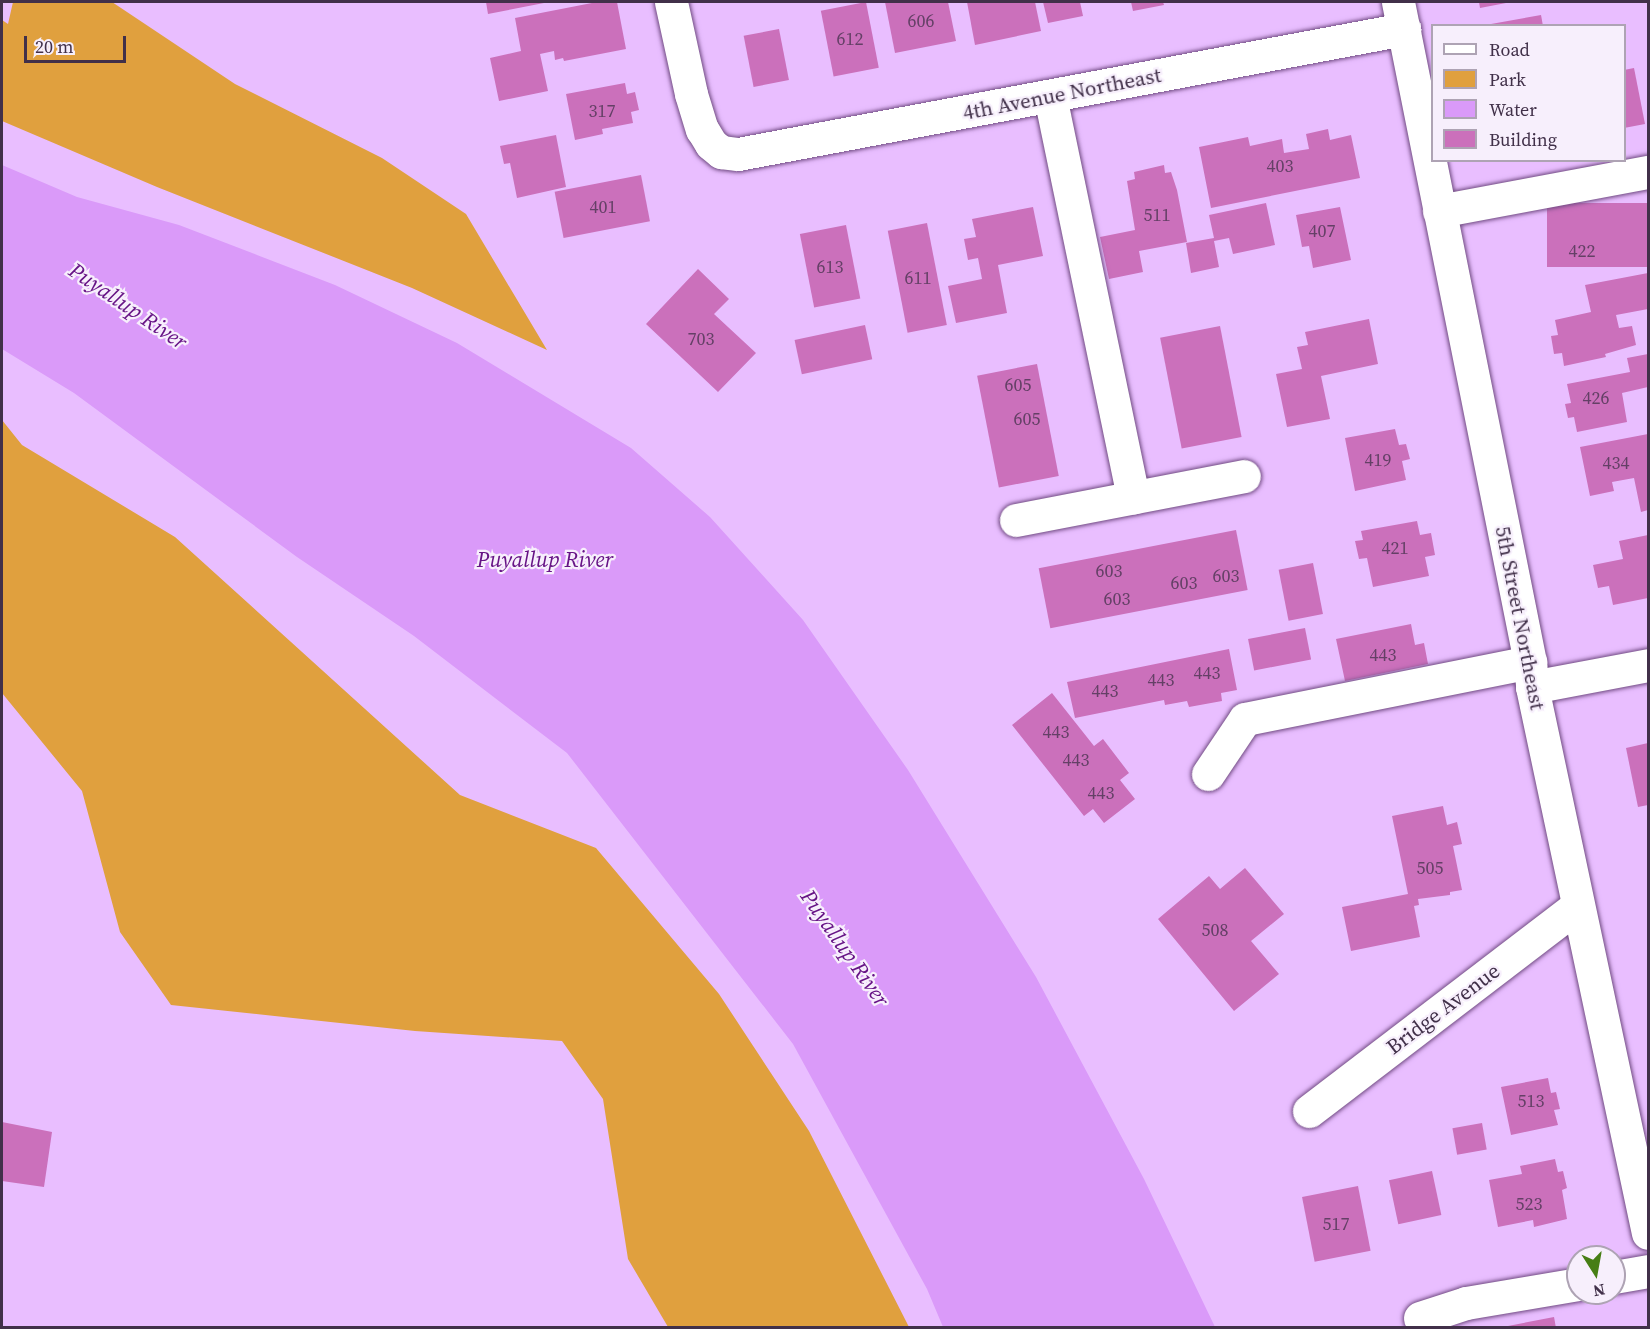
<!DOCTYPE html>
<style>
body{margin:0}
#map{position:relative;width:1650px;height:1329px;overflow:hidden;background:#e9beff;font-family:"Source Serif 4",serif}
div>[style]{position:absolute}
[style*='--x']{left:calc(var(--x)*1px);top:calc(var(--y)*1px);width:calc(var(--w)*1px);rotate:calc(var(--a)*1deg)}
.green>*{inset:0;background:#e0a03e}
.water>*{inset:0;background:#da9af9}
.building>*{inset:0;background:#cb70bb;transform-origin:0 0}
.roads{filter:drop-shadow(0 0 2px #714b83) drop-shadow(0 0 2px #714b83)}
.minor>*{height:33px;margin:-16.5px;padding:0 16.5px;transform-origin:16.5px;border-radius:16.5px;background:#fff}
span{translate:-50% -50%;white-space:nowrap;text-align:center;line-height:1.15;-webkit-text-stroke:4.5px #f7effc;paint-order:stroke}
.number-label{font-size:18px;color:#644066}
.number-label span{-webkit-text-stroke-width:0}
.street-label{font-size:21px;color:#413049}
.water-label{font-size:22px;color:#671486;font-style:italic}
.frame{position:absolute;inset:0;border:3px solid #413049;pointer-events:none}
.legend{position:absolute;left:1431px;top:24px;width:195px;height:138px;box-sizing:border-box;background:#f7effc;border:2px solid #aea3b4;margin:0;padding:8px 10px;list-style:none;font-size:18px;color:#413049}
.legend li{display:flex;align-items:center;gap:12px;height:30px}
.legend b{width:30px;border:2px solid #aea3b4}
.north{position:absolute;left:1566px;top:1245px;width:60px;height:60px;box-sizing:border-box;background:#f7effc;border:2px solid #aea3b4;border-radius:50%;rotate:169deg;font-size:16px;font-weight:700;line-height:24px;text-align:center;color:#413049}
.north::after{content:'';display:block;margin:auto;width:21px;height:27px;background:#477e15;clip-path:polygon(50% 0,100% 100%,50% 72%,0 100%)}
.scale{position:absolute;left:24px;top:36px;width:102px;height:27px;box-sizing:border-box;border:3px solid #413049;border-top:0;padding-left:8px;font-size:18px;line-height:21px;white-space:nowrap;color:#413049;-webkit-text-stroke:4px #f7effc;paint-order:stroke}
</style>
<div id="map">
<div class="green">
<div style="clip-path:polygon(13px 2px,112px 2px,235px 84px,382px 158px,466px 214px,547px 350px,412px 288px,157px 187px,2px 121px,2px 20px,8px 24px)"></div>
<div style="clip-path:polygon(2px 420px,22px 445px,175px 537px,460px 795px,596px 848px,719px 994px,809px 1131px,909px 1327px,668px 1327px,628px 1259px,603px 1099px,562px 1041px,415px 1031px,171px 1005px,120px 932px,82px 791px,2px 693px)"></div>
</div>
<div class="water">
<div style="clip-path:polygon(2px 165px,77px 197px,179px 225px,335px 285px,457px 343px,631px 448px,710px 517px,803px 620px,908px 770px,1036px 977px,1144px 1179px,1215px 1327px,943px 1327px,927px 1289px,793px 1044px,567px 753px,414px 636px,297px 557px,74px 393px,2px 349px)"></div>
</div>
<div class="building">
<div style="clip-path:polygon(486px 2px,544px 2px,544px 3px,488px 14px)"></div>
<div style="clip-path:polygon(597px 2px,617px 2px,626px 49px,564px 61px,563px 58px,555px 60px,554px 51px,540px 54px,548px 91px,499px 101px,490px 58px,521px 51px,515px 18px)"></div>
<div style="left:866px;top:2px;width:67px;height:46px;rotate:79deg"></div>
<div style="clip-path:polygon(885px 2px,948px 2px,956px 41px,895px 53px)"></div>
<div style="clip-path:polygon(967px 2px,1035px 2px,1041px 31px,975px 45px)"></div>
<div style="clip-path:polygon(1043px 2px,1080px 2px,1083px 16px,1048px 23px)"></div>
<div style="clip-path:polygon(1131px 2px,1163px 2px,1164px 5px,1133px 11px)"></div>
<div style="clip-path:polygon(1479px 2px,1505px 2px,1506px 3px,1480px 8px)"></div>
<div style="clip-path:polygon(1541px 15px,1543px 26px,1491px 26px,1491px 24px)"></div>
<div style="left:779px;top:29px;width:52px;height:36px;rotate:79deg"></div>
<div style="clip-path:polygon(1634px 68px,1645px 124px,1624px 128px,1624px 70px)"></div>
<div style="clip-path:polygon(625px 83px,627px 94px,635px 92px,639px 110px,631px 112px,633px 123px,602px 129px,603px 134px,575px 140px,566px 94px)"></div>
<div style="clip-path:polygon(1328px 129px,1330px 140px,1351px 135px,1360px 178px,1211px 208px,1199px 147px,1248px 137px,1250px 146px,1282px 139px,1284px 153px,1309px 149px,1306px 134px)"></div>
<div style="clip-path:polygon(556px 135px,566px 187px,517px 198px,510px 163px,504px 164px,500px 146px)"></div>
<div style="clip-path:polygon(1164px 165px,1165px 173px,1171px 172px,1177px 190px,1187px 242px,1139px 251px,1143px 272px,1109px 279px,1100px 237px,1135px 230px,1127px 181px,1135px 179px,1134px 172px)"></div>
<div style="left:641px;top:175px;width:47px;height:88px;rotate:79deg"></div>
<div style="clip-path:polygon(1266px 203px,1275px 245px,1233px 254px,1229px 238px,1214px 241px,1219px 267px,1191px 273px,1186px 243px,1214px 238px,1209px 215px)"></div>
<div style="left:1648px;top:203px;width:64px;height:101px;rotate:90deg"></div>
<div style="clip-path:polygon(1033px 207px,1043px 256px,998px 265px,1007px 313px,956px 323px,948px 286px,982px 279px,978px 258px,968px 260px,964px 239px,976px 237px,972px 219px)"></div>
<div style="clip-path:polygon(1340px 207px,1351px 260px,1313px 268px,1309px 246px,1302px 247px,1296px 215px)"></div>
<div style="left:927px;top:223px;width:104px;height:40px;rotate:79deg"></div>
<div style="left:846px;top:225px;width:75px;height:47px;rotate:79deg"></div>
<div style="clip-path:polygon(698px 269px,729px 299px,714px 314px,756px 353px,718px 392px,646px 324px)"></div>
<div style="clip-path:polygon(1648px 273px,1648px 309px,1616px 315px,1619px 328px,1632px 326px,1636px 345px,1605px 354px,1606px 357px,1564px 366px,1562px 353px,1554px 354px,1551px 336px,1558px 335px,1555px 320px,1591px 312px,1585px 285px)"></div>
<div style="clip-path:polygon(1369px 319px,1378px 364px,1321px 376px,1330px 419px,1287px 427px,1276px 374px,1302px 369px,1297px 347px,1308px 345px,1305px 332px)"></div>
<div style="left:865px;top:325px;width:35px;height:72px;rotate:78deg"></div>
<div style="left:1220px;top:326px;width:113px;height:61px;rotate:79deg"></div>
<div style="clip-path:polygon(1648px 354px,1648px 387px,1622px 393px,1627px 422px,1577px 432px,1574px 417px,1568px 418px,1565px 404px,1571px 403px,1567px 384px,1630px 372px,1627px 358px)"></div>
<div style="left:1037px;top:364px;width:114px;height:61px;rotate:79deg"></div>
<div style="clip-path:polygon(1395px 429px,1399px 445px,1406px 444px,1410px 459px,1402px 461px,1406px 480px,1355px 491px,1345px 438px)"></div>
<div style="clip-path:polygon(1648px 434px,1648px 510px,1641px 512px,1634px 478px,1612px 482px,1614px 491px,1590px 496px,1580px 447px)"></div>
<div style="clip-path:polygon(1417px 521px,1420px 535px,1431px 533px,1435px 555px,1425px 557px,1429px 576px,1373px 587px,1367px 558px,1359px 559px,1355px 541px,1363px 540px,1361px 531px)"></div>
<div style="left:1236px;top:530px;width:61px;height:201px;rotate:79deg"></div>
<div style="clip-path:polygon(1648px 535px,1648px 598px,1613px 605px,1609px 586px,1598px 588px,1593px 565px,1623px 559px,1619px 541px)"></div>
<div style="left:1313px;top:563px;width:52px;height:35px;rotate:79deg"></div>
<div style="clip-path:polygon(1411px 624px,1415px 645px,1424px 643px,1428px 664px,1345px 681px,1336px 639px)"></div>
<div style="left:1305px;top:628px;width:32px;height:58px;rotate:79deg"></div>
<div style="clip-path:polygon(1229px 649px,1237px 690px,1221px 693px,1222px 701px,1189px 707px,1187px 701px,1165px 705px,1164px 700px,1075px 718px,1067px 682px)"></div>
<div style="clip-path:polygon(1052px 693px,1094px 746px,1103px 739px,1129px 773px,1120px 780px,1135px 799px,1104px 823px,1093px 809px,1084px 816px,1012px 725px)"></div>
<div style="clip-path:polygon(1648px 743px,1648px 805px,1638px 807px,1626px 748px)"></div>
<div style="clip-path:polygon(1443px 806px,1447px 825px,1457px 822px,1462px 844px,1453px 846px,1462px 890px,1450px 892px,1450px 895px,1418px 899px,1419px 905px,1414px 906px,1420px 937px,1351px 951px,1342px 907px,1408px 894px,1392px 816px)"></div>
<div style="clip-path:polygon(1245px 868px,1284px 914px,1251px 941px,1279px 974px,1234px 1011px,1158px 919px,1209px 876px,1220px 889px)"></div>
<div style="clip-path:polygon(1548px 1078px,1551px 1093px,1556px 1092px,1560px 1109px,1554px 1110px,1558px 1125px,1511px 1135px,1501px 1087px)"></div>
<div style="clip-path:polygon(2px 1122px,52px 1132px,44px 1187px,2px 1181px)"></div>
<div style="left:1482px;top:1123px;width:27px;height:30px;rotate:80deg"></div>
<div style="clip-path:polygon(1555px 1159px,1558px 1172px,1563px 1171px,1567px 1188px,1562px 1190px,1567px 1219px,1534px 1227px,1533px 1220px,1498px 1227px,1489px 1180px,1522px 1174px,1520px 1166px)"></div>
<div style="left:1432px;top:1171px;width:45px;height:44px;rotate:78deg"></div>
<div style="left:1358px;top:1186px;width:66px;height:57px;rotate:79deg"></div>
<div style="clip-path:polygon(1554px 1317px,1556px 1328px,1508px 1328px,1508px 1326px)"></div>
</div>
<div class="roads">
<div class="minor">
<div style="--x:671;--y:2;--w:94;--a:77.7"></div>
<div style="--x:691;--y:94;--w:37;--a:73"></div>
<div style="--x:702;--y:129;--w:17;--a:59"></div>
<div style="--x:711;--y:144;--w:13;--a:39"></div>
<div style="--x:721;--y:152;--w:17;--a:7"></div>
<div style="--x:738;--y:154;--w:678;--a:-10.63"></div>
<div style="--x:1398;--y:2;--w:673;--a:78.69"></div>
<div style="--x:1530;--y:662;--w:25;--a:85"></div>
<div style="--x:1532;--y:687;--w:558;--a:78.01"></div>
<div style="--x:1050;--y:96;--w:410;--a:78.3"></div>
<div style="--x:1439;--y:211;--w:213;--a:-10.6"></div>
<div style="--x:1016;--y:520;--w:232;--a:-10.9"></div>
<div style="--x:1532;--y:687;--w:118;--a:-10.7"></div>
<div style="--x:1208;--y:774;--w:66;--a:-56.1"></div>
<div style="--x:1245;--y:719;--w:291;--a:-11.3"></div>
<div style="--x:1309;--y:1111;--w:337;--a:-37.4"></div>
<div style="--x:1614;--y:1277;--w:35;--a:-10"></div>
<div style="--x:1420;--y:1318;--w:48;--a:-18.1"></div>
<div style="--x:1466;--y:1303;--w:114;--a:-9.6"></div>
</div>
</div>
<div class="number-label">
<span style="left:921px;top:21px">606</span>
<span style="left:850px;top:39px">612</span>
<span style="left:602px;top:111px">317</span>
<span style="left:1280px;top:166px">403</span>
<span style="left:603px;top:207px">401</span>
<span style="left:1157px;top:215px">511</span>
<span style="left:1322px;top:231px">407</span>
<span style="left:1582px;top:251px">422</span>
<span style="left:830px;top:267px">613</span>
<span style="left:918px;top:278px">611</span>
<span style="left:701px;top:339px">703</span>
<span style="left:1018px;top:385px">605</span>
<span style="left:1596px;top:398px">426</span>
<span style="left:1027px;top:419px">605</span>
<span style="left:1378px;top:460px">419</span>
<span style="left:1616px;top:463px">434</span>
<span style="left:1395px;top:548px">421</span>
<span style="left:1109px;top:571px">603</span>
<span style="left:1226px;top:576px">603</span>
<span style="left:1184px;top:583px">603</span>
<span style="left:1117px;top:599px">603</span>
<span style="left:1383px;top:655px">443</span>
<span style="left:1207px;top:673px">443</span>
<span style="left:1161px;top:680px">443</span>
<span style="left:1105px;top:691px">443</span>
<span style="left:1056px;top:732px">443</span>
<span style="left:1076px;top:760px">443</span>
<span style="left:1101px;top:793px">443</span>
<span style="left:1430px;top:868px">505</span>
<span style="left:1215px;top:930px">508</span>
<span style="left:1531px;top:1101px">513</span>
<span style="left:1529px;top:1204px">523</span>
<span style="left:1336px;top:1224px">517</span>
</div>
<div class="street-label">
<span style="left:1062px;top:94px;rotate:-11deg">4th Avenue Northeast</span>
<span style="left:1520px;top:618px;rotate:79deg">5th Street Northeast</span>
<span style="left:1443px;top:1009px;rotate:-37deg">Bridge Avenue</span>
</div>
<div class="water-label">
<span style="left:128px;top:306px;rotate:34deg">Puyallup River</span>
<span style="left:545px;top:560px">Puyallup River</span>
<span style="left:845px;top:948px;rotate:55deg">Puyallup River</span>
</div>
<div class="frame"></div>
<ul class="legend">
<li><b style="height:8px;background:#fff"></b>Road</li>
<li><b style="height:16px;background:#e0a03e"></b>Park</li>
<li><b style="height:16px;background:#da9af9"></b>Water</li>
<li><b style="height:16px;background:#cb70bb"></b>Building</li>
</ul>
<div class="north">N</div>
<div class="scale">20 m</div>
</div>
